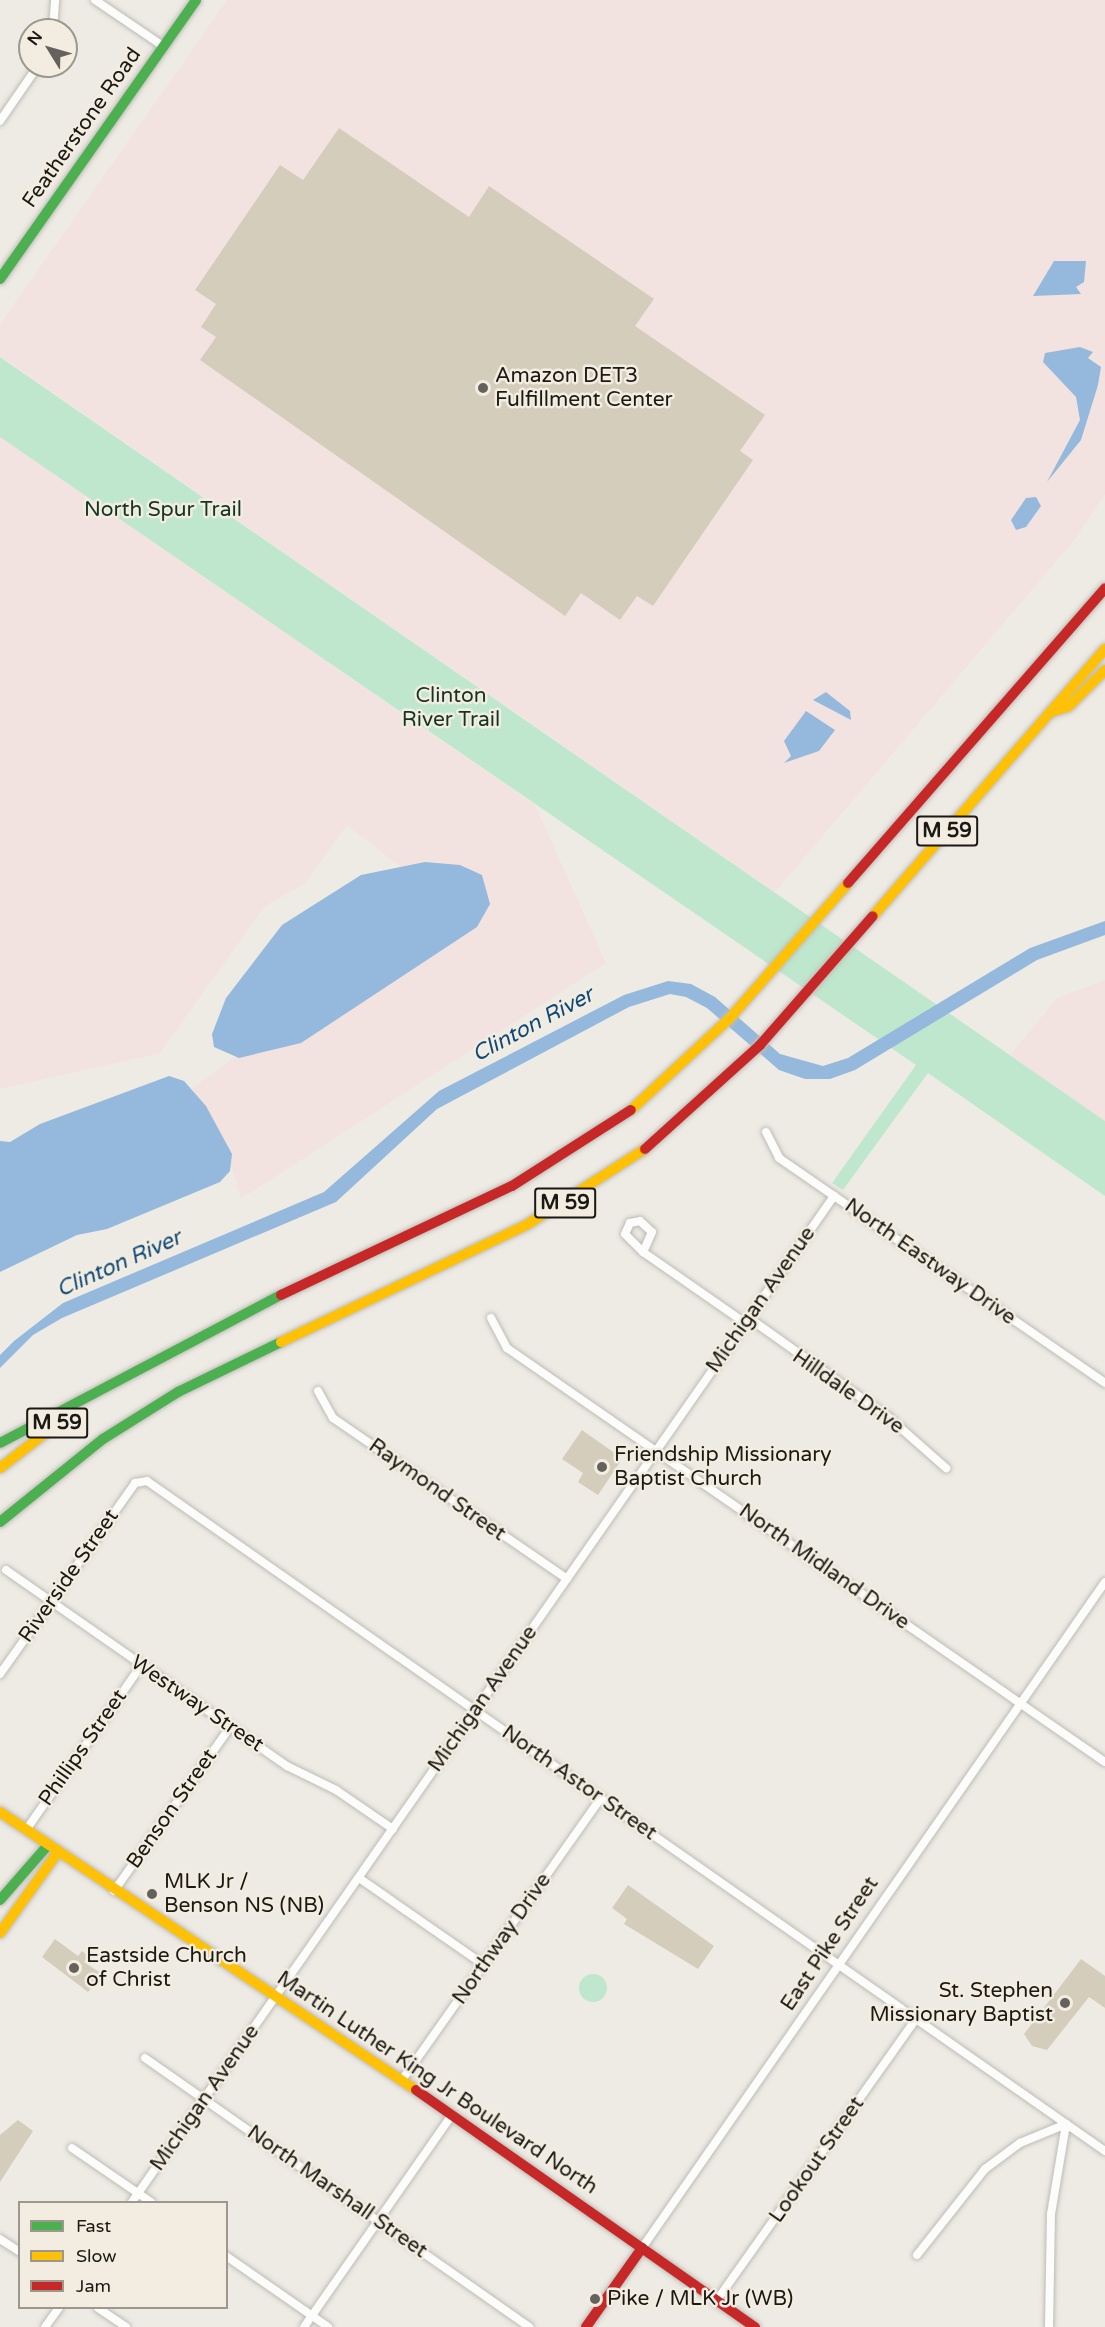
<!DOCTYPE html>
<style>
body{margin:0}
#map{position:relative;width:1105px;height:2327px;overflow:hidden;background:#eeebe4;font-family:"Varela Round",sans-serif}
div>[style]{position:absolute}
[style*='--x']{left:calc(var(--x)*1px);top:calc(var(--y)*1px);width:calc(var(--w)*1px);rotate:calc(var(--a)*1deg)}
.industrial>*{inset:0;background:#f3e3e0}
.green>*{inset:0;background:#bfe7cd}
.round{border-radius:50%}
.water>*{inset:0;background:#94b9dc}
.building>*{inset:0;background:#d4cdbb}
.roads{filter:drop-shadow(0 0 2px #bebcb7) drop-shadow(0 0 2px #bebcb7)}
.street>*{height:8px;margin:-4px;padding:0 4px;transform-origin:4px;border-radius:4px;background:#fcfcfb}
.fast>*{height:10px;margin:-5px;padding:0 5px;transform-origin:5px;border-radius:5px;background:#4caf50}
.slow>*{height:10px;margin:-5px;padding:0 5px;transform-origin:5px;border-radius:5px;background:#ffc107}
.jam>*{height:10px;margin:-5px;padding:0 5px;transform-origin:5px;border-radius:5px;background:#c62828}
.dots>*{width:16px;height:16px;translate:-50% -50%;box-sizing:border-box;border:3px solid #f2ede0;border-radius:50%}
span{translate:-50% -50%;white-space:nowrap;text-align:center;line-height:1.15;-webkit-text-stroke:5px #f2ede0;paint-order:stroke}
.shield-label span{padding:2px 4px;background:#f2ede0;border:2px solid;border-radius:4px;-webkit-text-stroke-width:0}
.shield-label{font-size:20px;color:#1b1914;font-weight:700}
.street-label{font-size:21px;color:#1b1914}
.poi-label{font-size:21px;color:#1b1914}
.left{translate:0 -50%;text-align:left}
.right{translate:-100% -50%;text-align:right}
.park-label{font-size:21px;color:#133524}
.water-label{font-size:22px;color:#0e497b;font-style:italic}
.legend{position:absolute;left:18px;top:2201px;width:210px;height:108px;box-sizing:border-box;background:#f2ede0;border:2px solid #9c988e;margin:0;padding:8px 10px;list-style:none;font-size:18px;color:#1b1914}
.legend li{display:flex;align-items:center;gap:12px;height:30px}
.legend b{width:30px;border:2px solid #9c988e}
.north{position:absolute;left:18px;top:18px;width:60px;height:60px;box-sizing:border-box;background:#f2ede0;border:2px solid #9c988e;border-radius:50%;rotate:307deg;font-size:16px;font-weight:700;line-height:24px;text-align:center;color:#1b1914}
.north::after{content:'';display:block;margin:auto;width:21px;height:27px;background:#65625d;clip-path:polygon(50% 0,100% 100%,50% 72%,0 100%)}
</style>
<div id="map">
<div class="industrial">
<div style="clip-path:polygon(227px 0,1105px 0,1105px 494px,1075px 539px,775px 892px,0 356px,0 324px)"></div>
<div style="clip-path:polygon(0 437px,535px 805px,606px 963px,241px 1199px,232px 1168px,192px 1088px,448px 904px,347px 825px,305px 884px,265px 906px,160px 1053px,0 1089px)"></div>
<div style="clip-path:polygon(1105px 980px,1105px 1121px,1010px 1055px,1057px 998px)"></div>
</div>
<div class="green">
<div style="clip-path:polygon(0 357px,1105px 1121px,1105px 1196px,928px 1073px,843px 1190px,832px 1183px,916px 1065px,0 437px)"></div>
<div class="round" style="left:579px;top:1974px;width:28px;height:28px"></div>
</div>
<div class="water">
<div style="clip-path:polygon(1054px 261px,1086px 261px,1084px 282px,1076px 287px,1081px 294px,1033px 296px)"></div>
<div style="clip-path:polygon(1080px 347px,1093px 352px,1088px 358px,1101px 367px,1098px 385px,1081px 440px,1047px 482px,1080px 420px,1076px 397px,1043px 362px,1045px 353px)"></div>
<div style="clip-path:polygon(1036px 497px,1041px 506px,1026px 527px,1016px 530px,1011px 520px,1026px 498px)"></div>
<div style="clip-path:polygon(826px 692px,850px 711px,851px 720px,813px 700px)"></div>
<div style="clip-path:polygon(806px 711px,835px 730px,819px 751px,784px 763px,791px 756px,784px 741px)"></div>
<div style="clip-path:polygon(425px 862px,460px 865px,482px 875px,490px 904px,477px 927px,301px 1043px,239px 1058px,214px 1047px,212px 1034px,226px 998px,282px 925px,361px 875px)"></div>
<div style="clip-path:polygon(1105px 921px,1105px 935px,1037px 960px,855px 1070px,830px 1079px,805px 1079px,779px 1070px,707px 1008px,686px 997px,670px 994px,629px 1007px,437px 1109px,336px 1202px,62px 1318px,33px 1335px,0 1368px,0 1355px,14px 1341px,63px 1303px,324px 1192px,439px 1091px,624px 995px,668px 981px,691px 984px,715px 997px,780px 1054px,823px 1066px,848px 1058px,1030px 948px)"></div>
<div style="clip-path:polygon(169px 1076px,184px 1081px,206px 1106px,232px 1154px,230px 1171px,220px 1182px,107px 1229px,77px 1235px,0 1272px,0 1141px,10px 1142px,40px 1124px)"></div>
</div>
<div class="building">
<div style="clip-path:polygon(339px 128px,469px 217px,489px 186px,654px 299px,635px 326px,765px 415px,740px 451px,753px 460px,653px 606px,637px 596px,620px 620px,581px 593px,565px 616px,200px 360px,216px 337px,201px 327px,216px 304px,195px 290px,280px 165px,303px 180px)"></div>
<div style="clip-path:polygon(582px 1430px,616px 1454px,613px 1458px,620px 1462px,598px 1495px,578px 1482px,583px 1473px,562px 1459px)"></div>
<div style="clip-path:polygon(628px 1885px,714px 1946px,698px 1969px,624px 1924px,627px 1919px,612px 1908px)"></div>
<div style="clip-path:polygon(55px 1939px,78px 1956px,82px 1951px,88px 1956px,84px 1962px,102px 1974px,88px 1992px,42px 1957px)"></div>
<div style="clip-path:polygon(1081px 1959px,1105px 1976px,1105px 2008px,1089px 1997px,1047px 2050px,1032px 2046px,1024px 2034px)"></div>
<div style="clip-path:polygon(18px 2120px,33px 2131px,0 2182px,0 2135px)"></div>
</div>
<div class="roads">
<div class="street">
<div style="--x:95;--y:0;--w:82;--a:34.1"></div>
<div style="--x:53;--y:30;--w:30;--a:-86"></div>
<div style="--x:0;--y:121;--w:67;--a:-55.4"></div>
<div style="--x:766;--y:1132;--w:29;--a:63"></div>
<div style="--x:779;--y:1158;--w:396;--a:34.6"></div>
<div style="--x:640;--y:1221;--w:16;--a:43"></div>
<div style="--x:652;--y:1232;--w:22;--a:114"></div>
<div style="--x:643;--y:1252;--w:25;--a:-135"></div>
<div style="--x:625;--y:1234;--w:12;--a:-66"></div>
<div style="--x:630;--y:1223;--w:10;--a:-11"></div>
<div style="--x:643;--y:1252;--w:124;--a:34.8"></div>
<div style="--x:491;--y:1318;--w:34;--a:62"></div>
<div style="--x:507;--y:1348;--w:727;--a:34.7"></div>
<div style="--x:749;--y:1318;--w:169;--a:35.4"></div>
<div style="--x:887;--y:1416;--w:79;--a:41.4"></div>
<div style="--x:318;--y:1391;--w:31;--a:61"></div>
<div style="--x:333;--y:1418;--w:284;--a:34.5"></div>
<div style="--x:6;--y:1570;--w:343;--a:34.9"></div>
<div style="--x:287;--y:1766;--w:55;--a:26.1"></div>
<div style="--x:336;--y:1790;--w:69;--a:34.4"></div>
<div style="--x:0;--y:1674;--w:234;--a:-54.7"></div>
<div style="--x:135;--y:1483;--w:12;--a:-9"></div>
<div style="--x:147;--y:1481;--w:1169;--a:34.97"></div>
<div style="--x:26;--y:1830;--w:200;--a:-55"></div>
<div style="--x:359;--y:1878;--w:152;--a:34.8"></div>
<div style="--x:114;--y:1891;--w:201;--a:-54.7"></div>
<div style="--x:145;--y:2058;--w:469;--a:35"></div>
<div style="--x:402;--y:2080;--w:345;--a:-54.8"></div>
<div style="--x:72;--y:2148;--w:96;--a:34.4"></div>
<div style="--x:132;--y:2202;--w:1227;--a:-55.09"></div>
<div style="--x:0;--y:2239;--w:24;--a:33"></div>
<div style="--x:642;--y:2248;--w:811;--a:-55.19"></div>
<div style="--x:917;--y:2255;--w:110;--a:-51.7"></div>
<div style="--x:985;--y:2169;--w:44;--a:-36.6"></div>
<div style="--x:1020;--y:2143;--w:50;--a:-22.4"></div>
<div style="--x:226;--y:2256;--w:124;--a:34.8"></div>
<div style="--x:717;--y:2300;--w:344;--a:-54.7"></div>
<div style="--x:98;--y:2308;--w:34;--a:34"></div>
<div style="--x:45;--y:2327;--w:24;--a:-54"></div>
<div style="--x:304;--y:2327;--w:259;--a:-55.1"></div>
<div style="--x:1049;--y:2327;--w:113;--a:-89"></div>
<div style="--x:1051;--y:2214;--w:91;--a:-80.5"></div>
</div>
<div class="fast">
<div style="--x:0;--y:279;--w:341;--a:-54.9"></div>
<div style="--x:0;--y:1443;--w:318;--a:-27.8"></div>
<div style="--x:0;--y:1522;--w:132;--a:-38.9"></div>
<div style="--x:103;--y:1439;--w:89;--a:-32.1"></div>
<div style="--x:178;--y:1392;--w:114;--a:-25.9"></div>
<div style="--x:0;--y:1900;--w:73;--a:-48.9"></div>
</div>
<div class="slow">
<div style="--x:1051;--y:712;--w:19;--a:-18"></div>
<div style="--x:1069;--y:706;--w:51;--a:-45"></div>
<div style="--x:873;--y:916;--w:354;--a:-49"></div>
<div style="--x:631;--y:1110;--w:135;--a:-42.9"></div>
<div style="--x:730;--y:1018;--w:179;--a:-48.8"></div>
<div style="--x:281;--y:1342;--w:274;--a:-25.5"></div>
<div style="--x:528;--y:1224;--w:139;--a:-32.7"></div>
<div style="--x:0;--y:1468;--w:90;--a:-37.8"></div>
<div style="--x:0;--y:1812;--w:500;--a:33.75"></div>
<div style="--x:0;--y:1933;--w:100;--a:-54.4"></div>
</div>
<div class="jam">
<div style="--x:848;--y:883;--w:391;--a:-48.9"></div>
<div style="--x:645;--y:1149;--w:155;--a:-42.1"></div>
<div style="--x:760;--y:1045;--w:171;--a:-48.8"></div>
<div style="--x:281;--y:1295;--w:255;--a:-25.3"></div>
<div style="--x:512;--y:1186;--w:141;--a:-32.6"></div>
<div style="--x:416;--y:2090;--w:414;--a:35"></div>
<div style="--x:586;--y:2327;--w:97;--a:-54.7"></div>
</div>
</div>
<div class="dots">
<div style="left:483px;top:388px;background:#65625d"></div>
<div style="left:602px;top:1467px;background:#65625d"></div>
<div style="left:152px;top:1894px;background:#65625d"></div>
<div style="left:74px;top:1968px;background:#65625d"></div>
<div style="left:1065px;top:2003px;background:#65625d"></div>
<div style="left:595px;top:2299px;background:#65625d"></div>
</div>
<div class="shield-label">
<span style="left:947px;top:831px">M 59</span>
<span style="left:565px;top:1203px">M 59</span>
<span style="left:57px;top:1423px">M 59</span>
</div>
<div class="street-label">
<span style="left:82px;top:128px;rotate:-55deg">Featherstone Road</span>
<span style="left:930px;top:1262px;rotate:35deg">North Eastway Drive</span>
<span style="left:761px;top:1300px;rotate:-55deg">Michigan Avenue</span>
<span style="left:848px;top:1392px;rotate:35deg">Hilldale Drive</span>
<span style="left:437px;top:1490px;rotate:35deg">Raymond Street</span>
<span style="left:824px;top:1567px;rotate:35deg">North Midland Drive</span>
<span style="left:69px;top:1576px;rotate:-55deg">Riverside Street</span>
<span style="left:483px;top:1699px;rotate:-55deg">Michigan Avenue</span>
<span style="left:197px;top:1704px;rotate:34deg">Westway Street</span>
<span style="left:83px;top:1748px;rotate:-55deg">Phillips Street</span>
<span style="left:579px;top:1783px;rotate:35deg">North Astor Street</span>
<span style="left:172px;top:1809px;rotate:-55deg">Benson Street</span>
<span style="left:502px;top:1939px;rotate:-55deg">Northway Drive</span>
<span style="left:830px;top:1944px;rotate:-56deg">East Pike Street</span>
<span style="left:437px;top:2083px;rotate:34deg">Martin Luther King Jr Boulevard North</span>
<span style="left:205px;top:2098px;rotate:-55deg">Michigan Avenue</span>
<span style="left:817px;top:2160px;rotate:-55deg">Lookout Street</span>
<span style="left:337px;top:2192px;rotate:35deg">North Marshall Street</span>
</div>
<div class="poi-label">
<span class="left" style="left:495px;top:388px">Amazon DET3<br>Fulfillment Center</span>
<span class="left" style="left:614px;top:1467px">Friendship Missionary<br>Baptist Church</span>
<span class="left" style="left:164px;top:1894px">MLK Jr /<br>Benson NS (NB)</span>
<span class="left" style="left:86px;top:1968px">Eastside Church<br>of Christ</span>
<span class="right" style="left:1053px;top:2003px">St. Stephen<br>Missionary Baptist</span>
<span class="left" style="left:607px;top:2299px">Pike / MLK Jr (WB)</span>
</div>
<div class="park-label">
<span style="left:163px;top:510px">North Spur Trail</span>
<span style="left:451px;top:708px">Clinton<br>River Trail</span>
</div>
<div class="water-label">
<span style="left:533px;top:1025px;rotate:-28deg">Clinton River</span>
<span style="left:119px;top:1264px;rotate:-24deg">Clinton River</span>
</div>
<ul class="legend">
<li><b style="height:8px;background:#4caf50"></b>Fast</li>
<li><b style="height:8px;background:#ffc107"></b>Slow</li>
<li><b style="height:8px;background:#c62828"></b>Jam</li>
</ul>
<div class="north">N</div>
</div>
